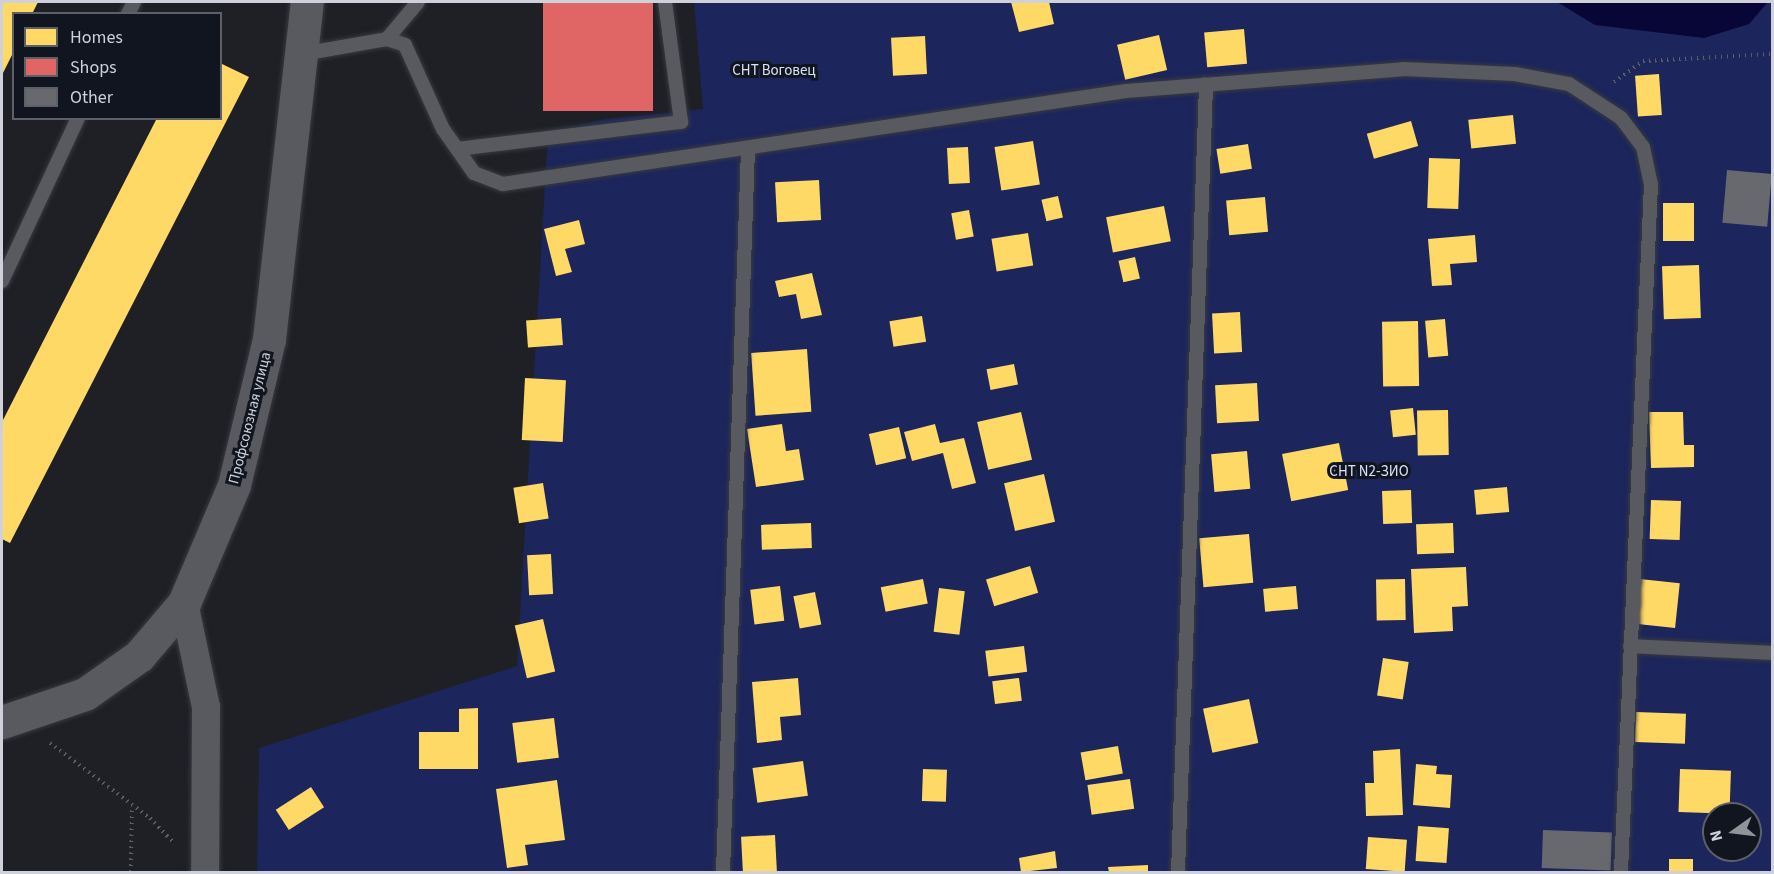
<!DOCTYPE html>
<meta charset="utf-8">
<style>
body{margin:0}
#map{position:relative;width:1774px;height:874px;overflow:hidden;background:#1e2026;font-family:"Source Sans 3",sans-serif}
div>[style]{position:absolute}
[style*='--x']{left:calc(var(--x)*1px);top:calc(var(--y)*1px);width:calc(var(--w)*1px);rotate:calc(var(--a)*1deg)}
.green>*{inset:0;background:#1c255c}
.water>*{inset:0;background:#070636}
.homes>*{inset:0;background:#ffd966;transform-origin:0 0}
.shops>*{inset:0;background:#e06666;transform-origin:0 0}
.building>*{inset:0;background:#67696f;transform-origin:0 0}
.path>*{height:4px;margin-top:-2px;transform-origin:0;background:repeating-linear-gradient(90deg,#5d5e62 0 1.5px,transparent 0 6px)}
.roads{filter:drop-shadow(0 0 2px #383a3f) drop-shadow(0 0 2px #383a3f)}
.lane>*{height:14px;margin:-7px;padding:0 7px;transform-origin:7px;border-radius:7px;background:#585a5f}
.street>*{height:28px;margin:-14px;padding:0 14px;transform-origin:14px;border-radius:14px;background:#585a5f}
.secondary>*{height:33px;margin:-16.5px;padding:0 16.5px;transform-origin:16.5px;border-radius:16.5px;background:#585a5f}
span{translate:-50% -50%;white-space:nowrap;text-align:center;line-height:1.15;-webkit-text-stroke:6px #111520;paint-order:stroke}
.park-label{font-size:15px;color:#dae2f8}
.street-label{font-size:15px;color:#ced1d9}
.frame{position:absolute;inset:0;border:3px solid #ced1d9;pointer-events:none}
.legend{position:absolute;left:12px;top:12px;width:210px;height:108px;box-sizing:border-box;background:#111520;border:2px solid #5d606a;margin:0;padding:8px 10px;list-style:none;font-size:18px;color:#ced1d9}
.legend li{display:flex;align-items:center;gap:12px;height:30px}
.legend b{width:30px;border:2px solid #5d606a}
.north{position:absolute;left:1702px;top:802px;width:60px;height:60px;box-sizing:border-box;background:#111520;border:2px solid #5d606a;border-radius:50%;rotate:256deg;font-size:16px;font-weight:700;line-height:24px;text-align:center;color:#ced1d9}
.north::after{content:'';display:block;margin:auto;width:21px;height:27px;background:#90939a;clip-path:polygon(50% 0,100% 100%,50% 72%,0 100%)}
</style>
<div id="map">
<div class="green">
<div style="clip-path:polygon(evenodd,694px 2px,1772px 2px,1772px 872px,257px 872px,259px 748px,517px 666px,548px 132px,605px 119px,703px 109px,694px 2px,1714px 814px,1750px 814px,1750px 850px,1714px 850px,1714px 814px)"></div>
</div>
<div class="water">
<div style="clip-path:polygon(1557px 2px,1768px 2px,1749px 24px,1704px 38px,1595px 25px)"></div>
</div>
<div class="homes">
<div style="clip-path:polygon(2px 2px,38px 2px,32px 14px,14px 14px,14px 51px,2px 75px)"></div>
<div style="clip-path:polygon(1011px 2px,1049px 2px,1054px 24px,1019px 32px)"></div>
<div style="left:1244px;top:29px;width:35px;height:40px;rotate:85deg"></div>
<div style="left:1159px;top:35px;width:36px;height:43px;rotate:77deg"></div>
<div style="left:925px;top:36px;width:38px;height:34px;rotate:87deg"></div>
<div style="clip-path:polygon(220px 63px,249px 77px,10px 543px,2px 539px,2px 422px,157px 118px,220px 118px)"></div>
<div style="left:1659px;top:74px;width:41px;height:24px;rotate:86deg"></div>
<div style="left:1513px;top:115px;width:29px;height:45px;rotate:84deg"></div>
<div style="left:1411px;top:121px;width:26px;height:46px;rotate:74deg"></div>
<div style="left:1033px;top:141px;width:44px;height:39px;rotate:81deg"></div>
<div style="left:1248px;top:144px;width:25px;height:32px;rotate:81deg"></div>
<div style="left:968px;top:147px;width:36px;height:21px;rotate:87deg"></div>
<div style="left:1429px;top:158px;width:31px;height:50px;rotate:2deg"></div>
<div style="left:819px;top:180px;width:40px;height:44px;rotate:87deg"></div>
<div style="left:1058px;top:196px;width:22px;height:17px;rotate:77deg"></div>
<div style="left:1265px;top:197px;width:35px;height:39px;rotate:85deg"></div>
<div style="left:1663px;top:203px;width:31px;height:38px"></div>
<div style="left:1164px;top:206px;width:36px;height:59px;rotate:79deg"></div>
<div style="left:969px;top:210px;width:27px;height:18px;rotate:80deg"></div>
<div style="clip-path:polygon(579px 220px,585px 244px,565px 249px,572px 272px,556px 276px,544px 229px)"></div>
<div style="left:1028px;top:233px;width:33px;height:37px;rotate:81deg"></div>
<div style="clip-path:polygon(1475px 235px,1477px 262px,1450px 264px,1452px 285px,1432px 286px,1428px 239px)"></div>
<div style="left:1135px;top:257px;width:22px;height:17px;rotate:77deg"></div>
<div style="left:1699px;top:265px;width:53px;height:37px;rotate:88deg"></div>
<div style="clip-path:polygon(812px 273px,822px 315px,801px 319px,796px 294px,779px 297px,775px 281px)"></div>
<div style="left:1240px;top:312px;width:40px;height:28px;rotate:87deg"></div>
<div style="left:922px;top:316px;width:26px;height:33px;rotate:81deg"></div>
<div style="left:561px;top:318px;width:27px;height:35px;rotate:86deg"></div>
<div style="left:1445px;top:319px;width:37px;height:20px;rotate:85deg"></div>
<div style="left:1418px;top:321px;width:65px;height:36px;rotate:89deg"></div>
<div style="left:807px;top:349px;width:63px;height:56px;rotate:86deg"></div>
<div style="left:1014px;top:364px;width:21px;height:28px;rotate:79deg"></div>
<div style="left:525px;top:378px;width:41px;height:62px;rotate:3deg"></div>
<div style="left:1257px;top:383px;width:38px;height:42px;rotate:87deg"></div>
<div style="left:1413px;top:408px;width:27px;height:23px;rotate:84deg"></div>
<div style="left:1448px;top:410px;width:45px;height:31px;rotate:89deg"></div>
<div style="left:1021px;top:412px;width:49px;height:45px;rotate:77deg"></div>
<div style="clip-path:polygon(1649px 412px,1683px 412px,1684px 445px,1694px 445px,1694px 467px,1651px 468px)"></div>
<div style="clip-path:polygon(782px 424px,786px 451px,799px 449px,804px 480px,756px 487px,747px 429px)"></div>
<div style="clip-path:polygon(935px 424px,940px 443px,964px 438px,976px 483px,952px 489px,943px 453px,912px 461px,904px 432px)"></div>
<div style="left:899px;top:427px;width:32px;height:31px;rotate:77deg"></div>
<div style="left:1339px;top:443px;width:48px;height:58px;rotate:79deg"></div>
<div style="left:1247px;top:451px;width:38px;height:36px;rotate:85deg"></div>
<div style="left:1044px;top:474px;width:49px;height:41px;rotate:77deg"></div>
<div style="left:543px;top:483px;width:36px;height:30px;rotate:81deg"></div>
<div style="left:1507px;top:487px;width:25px;height:33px;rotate:85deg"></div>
<div style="left:1411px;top:490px;width:33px;height:29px;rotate:88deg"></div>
<div style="left:1651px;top:500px;width:30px;height:39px;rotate:2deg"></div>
<div style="left:811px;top:523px;width:25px;height:50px;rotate:88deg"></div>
<div style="left:1453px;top:523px;width:30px;height:37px;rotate:88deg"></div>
<div style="left:1249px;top:534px;width:49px;height:50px;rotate:85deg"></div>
<div style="left:551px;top:554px;width:40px;height:24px;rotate:87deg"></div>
<div style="left:1030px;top:566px;width:28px;height:46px;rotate:73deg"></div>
<div style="clip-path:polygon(1466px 567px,1468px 606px,1452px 607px,1453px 631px,1414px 633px,1411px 569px)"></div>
<div style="left:923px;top:579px;width:25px;height:43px;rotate:79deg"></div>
<div style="left:1405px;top:579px;width:41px;height:29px;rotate:89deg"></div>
<div style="left:1640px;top:579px;width:40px;height:45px;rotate:6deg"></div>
<div style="left:780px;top:586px;width:35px;height:30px;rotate:83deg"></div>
<div style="left:1296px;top:586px;width:23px;height:33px;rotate:85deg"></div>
<div style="left:939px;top:588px;width:26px;height:44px;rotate:7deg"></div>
<div style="left:815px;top:592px;width:33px;height:22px;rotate:79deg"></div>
<div style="left:543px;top:619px;width:54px;height:29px;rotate:77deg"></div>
<div style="left:1024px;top:646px;width:26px;height:39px;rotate:83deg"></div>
<div style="left:1383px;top:658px;width:26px;height:38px;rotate:9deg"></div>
<div style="clip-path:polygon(798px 678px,801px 715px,780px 717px,782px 740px,757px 743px,752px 682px)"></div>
<div style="left:1019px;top:678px;width:23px;height:27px;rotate:83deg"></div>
<div style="left:1249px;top:699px;width:45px;height:47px;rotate:78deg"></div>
<div style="clip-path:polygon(478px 708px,478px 769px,419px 769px,419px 732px,459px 732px,459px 709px)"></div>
<div style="left:1636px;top:712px;width:50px;height:30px;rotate:2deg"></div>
<div style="left:554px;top:718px;width:40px;height:42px;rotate:83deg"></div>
<div style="left:1118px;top:746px;width:28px;height:38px;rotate:80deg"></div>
<div style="clip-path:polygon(1400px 749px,1403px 815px,1366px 816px,1365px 783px,1374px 783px,1373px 751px)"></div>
<div style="left:803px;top:761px;width:35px;height:51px;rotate:82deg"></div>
<div style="clip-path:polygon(1416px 764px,1437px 766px,1436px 774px,1452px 775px,1450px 808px,1413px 805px)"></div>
<div style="left:923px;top:769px;width:24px;height:32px;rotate:2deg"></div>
<div style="left:1680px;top:769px;width:51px;height:43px;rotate:2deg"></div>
<div style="left:1130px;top:779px;width:30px;height:43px;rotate:82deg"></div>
<div style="clip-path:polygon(557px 780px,565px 840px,525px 845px,528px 865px,507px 868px,496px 789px)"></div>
<div style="left:311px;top:787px;width:24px;height:42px;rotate:57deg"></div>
<div style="left:1418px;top:826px;width:31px;height:35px;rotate:4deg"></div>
<div style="left:775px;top:835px;width:37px;height:34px;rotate:87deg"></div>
<div style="left:1368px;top:837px;width:39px;height:32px;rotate:4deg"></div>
<div style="clip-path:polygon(1055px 851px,1057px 868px,1021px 872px,1019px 858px)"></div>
<div style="left:1669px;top:859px;width:24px;height:13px"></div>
<div style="clip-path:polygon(1148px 865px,1148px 872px,1109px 872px,1108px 867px)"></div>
</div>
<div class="shops">
<div style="left:543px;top:2px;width:110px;height:109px"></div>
</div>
<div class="building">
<div style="left:1727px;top:170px;width:45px;height:53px;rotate:5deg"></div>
<div style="left:1543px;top:830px;width:69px;height:38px;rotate:2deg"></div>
</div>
<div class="path">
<div style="--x:1614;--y:82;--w:36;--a:-36"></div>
<div style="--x:1643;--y:61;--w:129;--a:-3.1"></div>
<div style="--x:50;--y:743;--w:125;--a:36.9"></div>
<div style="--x:150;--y:818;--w:32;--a:46"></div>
<div style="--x:131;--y:872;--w:66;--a:-89.1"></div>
</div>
<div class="roads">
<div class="lane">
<div style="--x:128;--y:14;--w:13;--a:-63"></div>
<div style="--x:387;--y:39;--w:48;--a:-50"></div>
<div style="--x:302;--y:54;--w:86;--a:-10"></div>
<div style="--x:387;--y:39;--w:19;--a:18"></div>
<div style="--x:405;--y:45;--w:92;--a:65.7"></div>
<div style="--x:443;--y:129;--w:54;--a:54.8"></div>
<div style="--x:474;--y:173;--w:31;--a:21"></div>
<div style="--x:503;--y:184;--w:630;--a:-8.49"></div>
<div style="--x:1126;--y:91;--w:278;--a:-4.5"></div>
<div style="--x:1403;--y:69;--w:112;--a:2.6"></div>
<div style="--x:1515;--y:74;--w:55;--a:10.5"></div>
<div style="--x:1569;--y:84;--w:62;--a:33.2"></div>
<div style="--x:1621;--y:118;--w:36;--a:53"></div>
<div style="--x:1643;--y:147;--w:38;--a:78"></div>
<div style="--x:1651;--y:184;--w:689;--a:92.5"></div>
<div style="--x:457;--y:149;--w:226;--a:-6.9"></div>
<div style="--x:681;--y:122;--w:121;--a:-97.6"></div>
<div style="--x:2;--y:281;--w:180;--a:-65"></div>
<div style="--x:1630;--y:646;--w:142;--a:2.8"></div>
<div style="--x:723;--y:872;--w:723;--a:-88.02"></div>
<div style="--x:1178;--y:872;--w:788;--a:-87.96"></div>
</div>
<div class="street">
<div style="--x:184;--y:603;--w:106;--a:78.1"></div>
<div style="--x:206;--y:707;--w:165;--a:90.3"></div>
</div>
<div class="secondary">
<div style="--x:2;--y:722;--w:88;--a:-18.6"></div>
<div style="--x:85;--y:694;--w:66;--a:-35.1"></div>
<div style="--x:139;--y:656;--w:70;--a:-49.7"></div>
<div style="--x:184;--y:603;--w:128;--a:-67"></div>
<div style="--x:234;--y:485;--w:150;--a:-76.5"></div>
<div style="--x:269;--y:339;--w:339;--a:-83.6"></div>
</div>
</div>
<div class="park-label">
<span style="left:774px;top:71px">СНТ Воговец</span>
<span style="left:1369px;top:472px">СНТ N2-ЗИО</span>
</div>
<div class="street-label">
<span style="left:250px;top:418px;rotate:-76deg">Профсоюзная улица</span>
</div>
<div class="frame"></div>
<ul class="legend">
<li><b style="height:16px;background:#ffd966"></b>Homes</li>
<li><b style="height:16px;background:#e06666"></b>Shops</li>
<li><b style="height:16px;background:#67696f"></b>Other</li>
</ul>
<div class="north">N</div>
</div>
